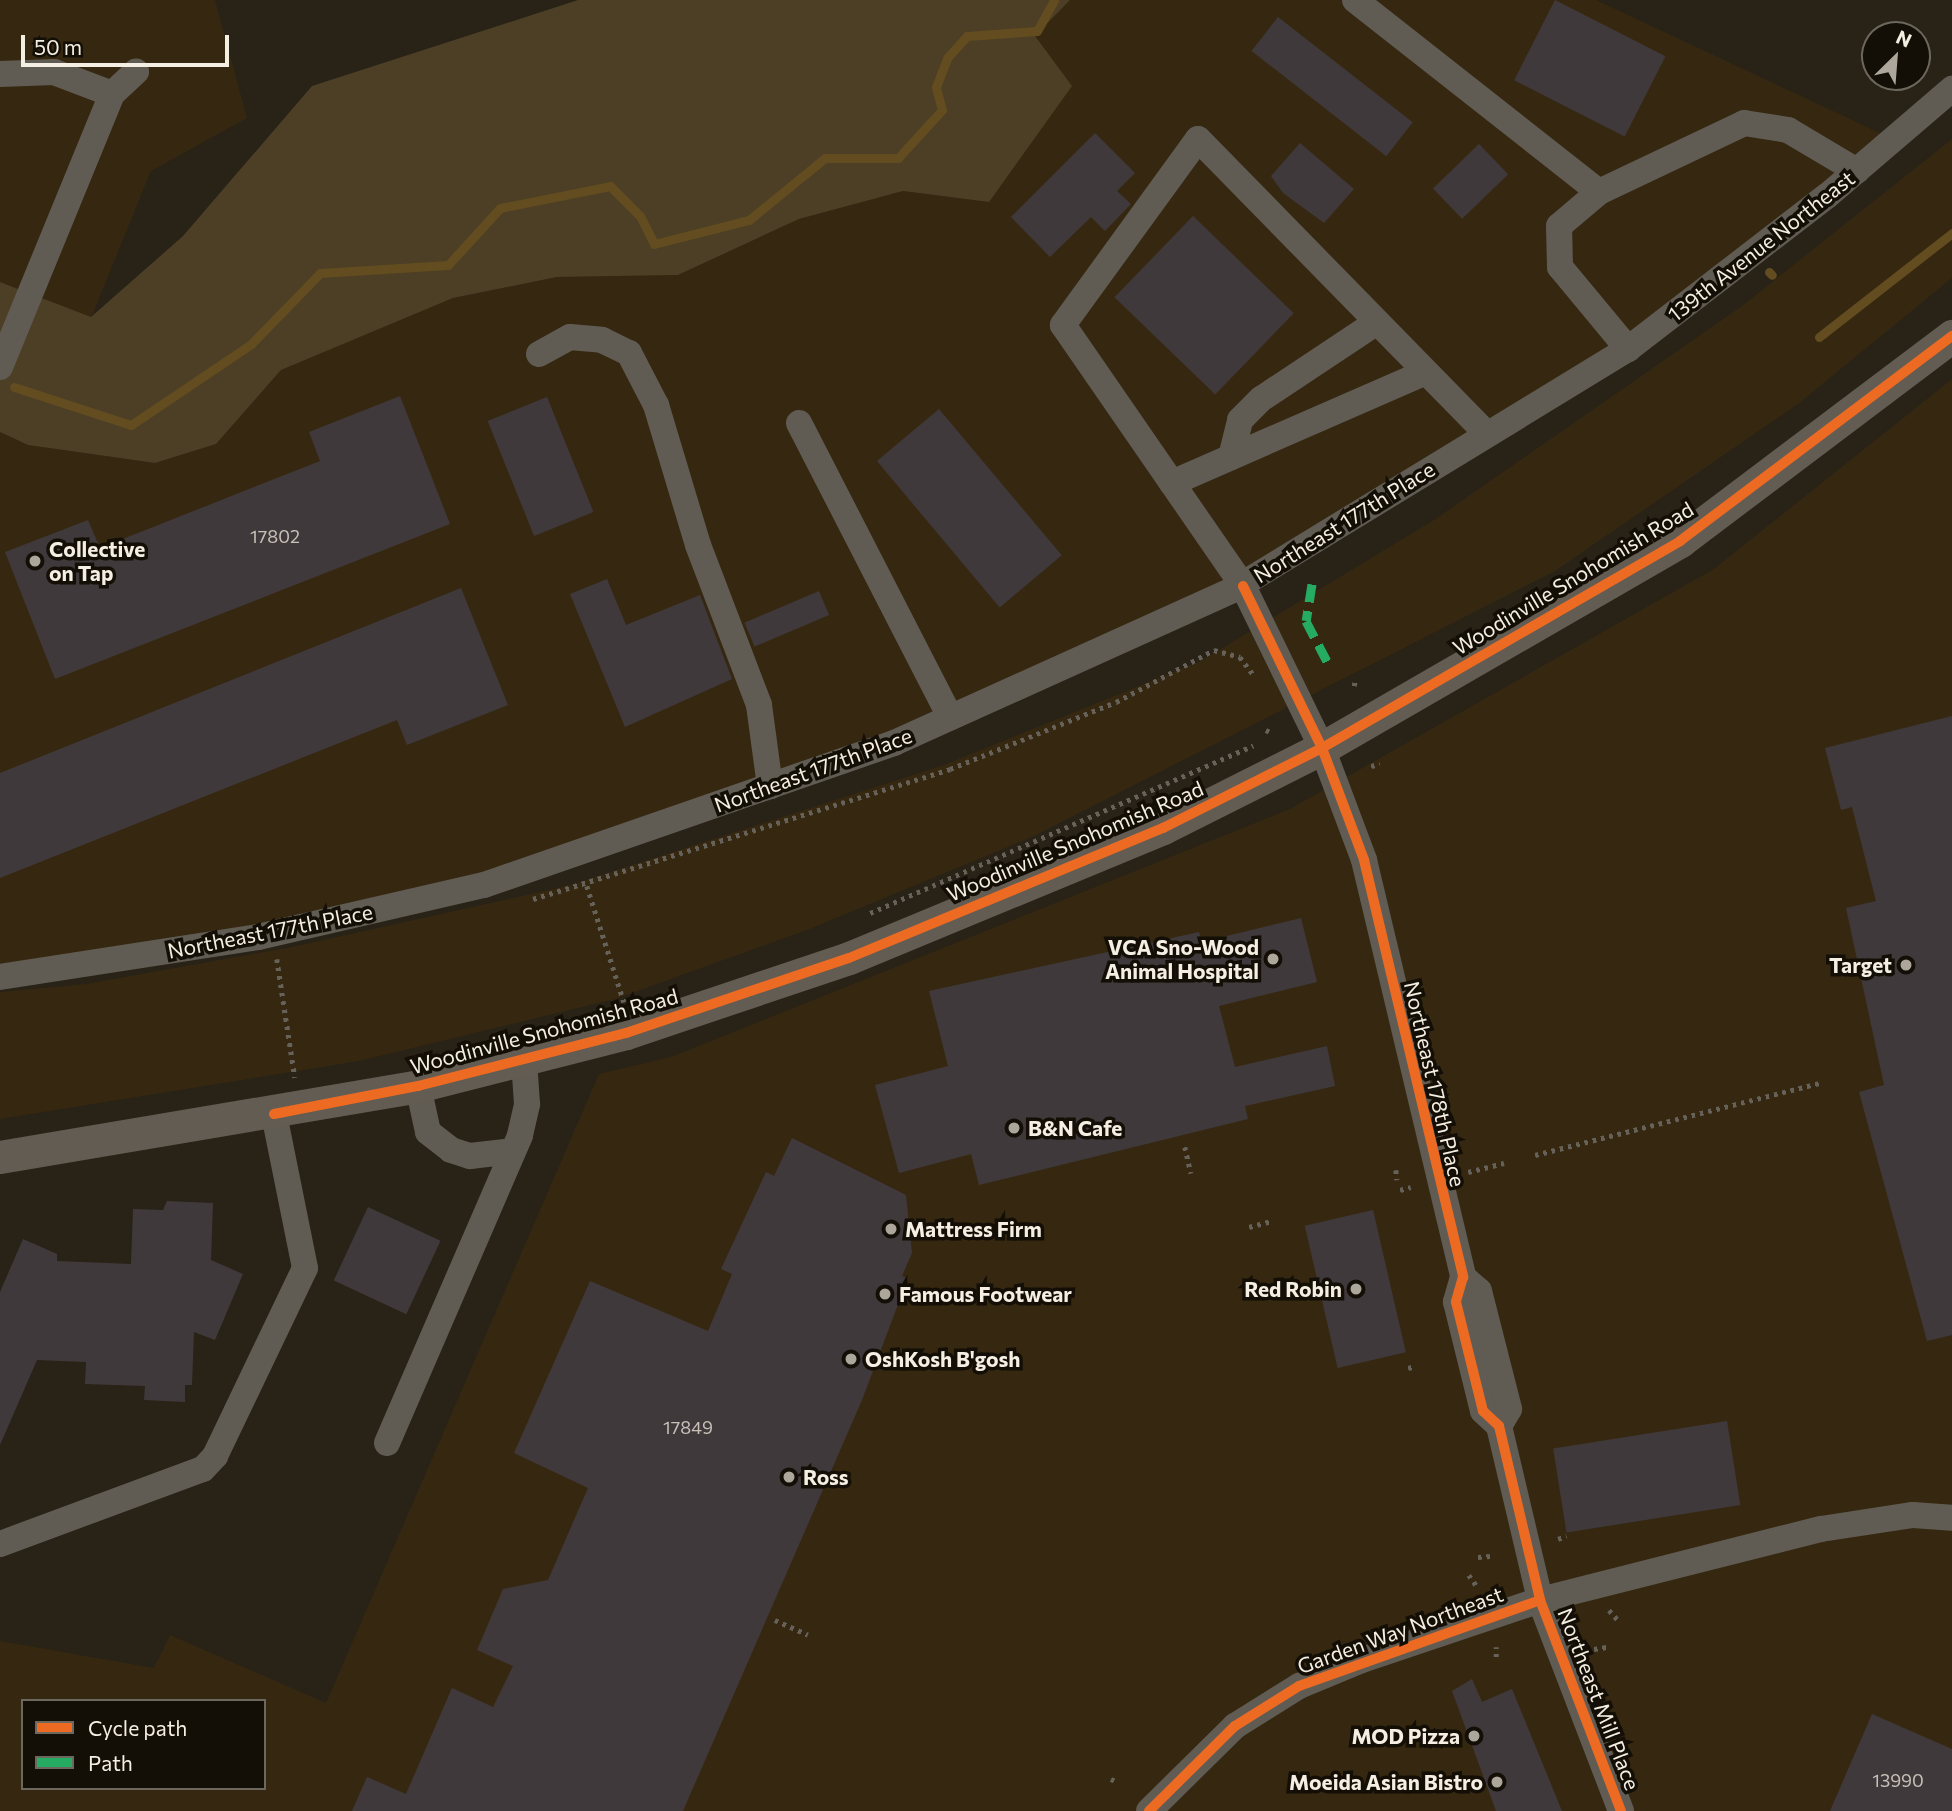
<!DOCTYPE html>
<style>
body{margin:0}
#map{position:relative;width:1952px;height:1811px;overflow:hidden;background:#282217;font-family:Commissioner,sans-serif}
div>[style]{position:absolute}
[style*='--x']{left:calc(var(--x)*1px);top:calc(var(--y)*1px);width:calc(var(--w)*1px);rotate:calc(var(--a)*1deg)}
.built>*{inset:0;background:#362810}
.green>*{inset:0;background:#4c3f25}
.stream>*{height:9px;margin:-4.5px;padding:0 4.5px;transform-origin:4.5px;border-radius:4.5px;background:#634c1f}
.building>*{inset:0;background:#40393b;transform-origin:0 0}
.path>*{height:4.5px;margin-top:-2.25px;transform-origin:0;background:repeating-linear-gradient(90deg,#66625a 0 3.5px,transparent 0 8.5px)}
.minor>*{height:26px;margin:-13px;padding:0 13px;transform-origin:13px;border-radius:13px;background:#605c54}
.major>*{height:33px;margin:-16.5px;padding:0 16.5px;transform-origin:16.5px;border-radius:16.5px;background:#625c52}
.quiet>*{height:9px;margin-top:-4.5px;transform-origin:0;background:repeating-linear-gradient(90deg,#26ab63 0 18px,transparent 0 27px)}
.cycleway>*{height:10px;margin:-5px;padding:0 5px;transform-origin:5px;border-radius:5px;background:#ed6a23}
.dots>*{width:19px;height:19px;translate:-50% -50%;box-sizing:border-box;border:4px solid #130e06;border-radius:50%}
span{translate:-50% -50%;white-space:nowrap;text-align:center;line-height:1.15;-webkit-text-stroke:7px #130e06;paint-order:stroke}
.number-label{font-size:18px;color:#c8c1b8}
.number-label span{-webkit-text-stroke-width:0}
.street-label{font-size:21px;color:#f5eee2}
.poi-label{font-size:21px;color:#f5eee2;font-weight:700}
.left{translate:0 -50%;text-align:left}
.right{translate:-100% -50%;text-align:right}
.legend{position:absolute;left:21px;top:1699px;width:245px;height:91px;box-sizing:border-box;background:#130e06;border:2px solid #6d685e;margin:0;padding:9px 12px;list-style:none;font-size:21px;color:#f5eee2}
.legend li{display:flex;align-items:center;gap:14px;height:35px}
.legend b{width:35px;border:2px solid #6d685e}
.north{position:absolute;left:1861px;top:21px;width:70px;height:70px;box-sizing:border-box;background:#130e06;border:2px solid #6d685e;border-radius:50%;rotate:25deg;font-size:19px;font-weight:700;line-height:28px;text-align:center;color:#f5eee2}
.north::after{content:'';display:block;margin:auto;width:24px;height:32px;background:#ada79b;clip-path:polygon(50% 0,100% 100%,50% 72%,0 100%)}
.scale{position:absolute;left:21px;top:35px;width:208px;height:32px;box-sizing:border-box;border:4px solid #f5eee2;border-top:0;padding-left:9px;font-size:21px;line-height:24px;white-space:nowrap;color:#f5eee2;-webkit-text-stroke:5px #130e06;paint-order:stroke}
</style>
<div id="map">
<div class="built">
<div style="clip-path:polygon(0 0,215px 0,247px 118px,151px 171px,91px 318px,0 282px)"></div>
<div style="clip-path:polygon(1070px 0,1596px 0,1895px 140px,1628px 349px,1243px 586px,894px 743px,484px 885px,0 977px,0 432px,28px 445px,155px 463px,216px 444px,281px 370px,453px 298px,557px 277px,678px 275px,799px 219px,903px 191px,989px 202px,1035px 36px)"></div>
<div style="clip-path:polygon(1952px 139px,1952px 278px,1798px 404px,1555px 571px,1034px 836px,807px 930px,615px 999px,359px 1061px,0 1119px,0 992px,86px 984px,292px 947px,567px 886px,944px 765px,1201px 661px,1434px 520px,1742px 306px)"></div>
<div style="clip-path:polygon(evenodd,1952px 379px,1952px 1811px,0 1811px,0 1641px,154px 1668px,170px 1635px,326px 1703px,599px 1074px,671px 1057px,1290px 809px,1714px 569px,1952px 379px,23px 1701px,264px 1701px,264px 1788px,23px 1788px,23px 1701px)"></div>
</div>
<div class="green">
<div style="clip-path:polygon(578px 0,1070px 0,1035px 36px,1072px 86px,989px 202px,903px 191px,799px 219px,678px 275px,557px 277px,453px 298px,281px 370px,216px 444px,155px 463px,28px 445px,0 432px,0 282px,91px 317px,183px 236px,312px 86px)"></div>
</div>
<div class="stream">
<div style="--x:1769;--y:272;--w:4;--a:45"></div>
<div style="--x:1819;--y:337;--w:169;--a:-38"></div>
<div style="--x:14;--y:387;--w:123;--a:18"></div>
<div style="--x:131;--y:425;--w:145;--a:-34"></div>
<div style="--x:251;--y:344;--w:99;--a:-45.8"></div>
<div style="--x:320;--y:273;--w:128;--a:-3.6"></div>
<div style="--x:448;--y:265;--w:77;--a:-47.6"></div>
<div style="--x:500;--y:208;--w:112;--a:-11.3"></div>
<div style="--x:610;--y:186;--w:42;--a:45"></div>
<div style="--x:640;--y:216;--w:31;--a:63"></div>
<div style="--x:654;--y:244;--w:98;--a:-14.2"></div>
<div style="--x:749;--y:220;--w:98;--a:-39.2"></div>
<div style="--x:825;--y:158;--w:73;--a:0"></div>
<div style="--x:898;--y:158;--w:65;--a:-47.5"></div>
<div style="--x:942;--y:110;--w:24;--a:-105"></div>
<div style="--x:936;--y:87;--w:31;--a:-69"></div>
<div style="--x:947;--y:58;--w:30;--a:-48"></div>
<div style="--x:967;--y:36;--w:70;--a:-4.1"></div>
<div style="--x:1037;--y:31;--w:35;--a:-61"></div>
</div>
<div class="building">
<div style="left:1555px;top:0;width:124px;height:90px;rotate:27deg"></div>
<div style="left:1278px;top:17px;width:171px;height:43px;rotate:38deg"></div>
<div style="clip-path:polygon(1095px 133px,1135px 173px,1117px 191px,1131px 204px,1105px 231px,1091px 217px,1050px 257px,1011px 217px)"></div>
<div style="clip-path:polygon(1300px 143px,1354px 189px,1324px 223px,1283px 193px,1271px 176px)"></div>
<div style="left:1479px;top:144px;width:42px;height:64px;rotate:46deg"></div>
<div style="left:1193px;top:216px;width:140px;height:113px;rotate:44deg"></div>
<div style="clip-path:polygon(400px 396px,450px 524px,55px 679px,5px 552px,88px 520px,100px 548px,320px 461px,309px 432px)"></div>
<div style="left:547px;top:397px;width:124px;height:64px;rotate:68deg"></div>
<div style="left:939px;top:409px;width:191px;height:81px;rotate:50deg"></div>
<div style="clip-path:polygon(607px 579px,626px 625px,700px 595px,732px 679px,625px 727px,570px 594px)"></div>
<div style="clip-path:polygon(461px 588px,508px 705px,407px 745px,397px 720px,0 878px,0 773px)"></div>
<div style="left:819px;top:591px;width:26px;height:81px;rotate:67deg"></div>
<div style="clip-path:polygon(1952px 716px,1952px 1335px,1927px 1341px,1859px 1092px,1884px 1085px,1846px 908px,1876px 901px,1852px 807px,1841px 810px,1825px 748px)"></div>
<div style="clip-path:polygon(1301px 918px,1317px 982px,1219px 1006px,1235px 1067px,1327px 1046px,1335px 1086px,1245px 1106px,1248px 1119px,979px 1185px,971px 1154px,899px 1173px,875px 1085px,948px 1066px,929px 991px,1199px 932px,1202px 942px)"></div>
<div style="clip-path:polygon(792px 1138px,906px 1195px,912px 1253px,902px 1276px,908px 1278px,862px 1400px,683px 1811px,352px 1811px,367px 1777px,406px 1794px,452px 1688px,493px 1707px,513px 1666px,477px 1650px,503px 1589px,548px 1580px,588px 1488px,514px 1453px,590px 1281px,708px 1331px,732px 1274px,721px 1269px,766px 1172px,774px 1176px)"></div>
<div style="clip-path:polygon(167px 1201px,213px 1203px,211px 1260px,243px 1274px,215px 1340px,194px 1332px,192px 1385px,185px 1385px,185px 1402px,144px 1400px,145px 1386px,85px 1384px,86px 1362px,37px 1360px,0 1445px,0 1292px,23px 1239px,57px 1254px,57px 1261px,131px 1264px,133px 1209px,163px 1210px)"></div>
<div style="left:368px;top:1207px;width:80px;height:81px;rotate:25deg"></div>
<div style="left:1373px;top:1210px;width:146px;height:70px;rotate:77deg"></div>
<div style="left:1727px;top:1421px;width:85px;height:176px;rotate:81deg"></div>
<div style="clip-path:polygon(1472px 1679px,1482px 1702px,1512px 1689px,1562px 1811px,1496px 1811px,1452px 1691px)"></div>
<div style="clip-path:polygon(1872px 1714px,1952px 1749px,1952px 1811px,1830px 1811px)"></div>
</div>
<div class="path">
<div style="--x:1354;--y:686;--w:5;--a:-79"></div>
<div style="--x:1266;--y:730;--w:4;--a:27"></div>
<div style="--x:1371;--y:766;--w:9;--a:-13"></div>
<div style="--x:587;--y:886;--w:122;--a:72.3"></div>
<div style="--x:533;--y:899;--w:437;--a:-17.3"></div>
<div style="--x:950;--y:769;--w:179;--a:-22"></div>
<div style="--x:1116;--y:702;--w:111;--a:-28"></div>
<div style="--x:1214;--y:650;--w:27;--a:15"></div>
<div style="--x:1240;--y:657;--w:25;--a:53"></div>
<div style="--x:870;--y:913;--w:418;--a:-23.6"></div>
<div style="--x:277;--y:959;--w:120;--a:81.4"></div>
<div style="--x:1185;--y:1147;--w:27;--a:77"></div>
<div style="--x:1535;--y:1155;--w:293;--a:-14.2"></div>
<div style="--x:1396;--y:1170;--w:10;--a:84"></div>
<div style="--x:1468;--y:1172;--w:37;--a:-14"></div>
<div style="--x:1400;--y:1190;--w:11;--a:-15"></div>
<div style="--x:1249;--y:1227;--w:24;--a:-15"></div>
<div style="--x:1408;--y:1368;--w:8;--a:-14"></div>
<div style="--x:1558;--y:1539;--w:9;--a:-18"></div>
<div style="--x:1478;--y:1557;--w:12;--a:-5"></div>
<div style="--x:1469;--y:1575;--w:16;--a:55"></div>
<div style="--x:1609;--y:1610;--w:13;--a:48"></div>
<div style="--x:775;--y:1620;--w:36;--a:24"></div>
<div style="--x:1594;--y:1649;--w:13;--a:-9"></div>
<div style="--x:1496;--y:1657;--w:10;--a:-90"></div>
<div style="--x:1111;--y:1779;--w:8;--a:23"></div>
</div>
<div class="minor">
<div style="--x:1355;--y:0;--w:310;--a:38.2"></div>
<div style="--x:1599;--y:192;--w:161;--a:-25.4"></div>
<div style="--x:1744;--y:123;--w:45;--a:9"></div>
<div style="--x:1788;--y:130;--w:80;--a:30.7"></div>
<div style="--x:0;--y:74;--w:54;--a:-2.1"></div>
<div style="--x:54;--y:72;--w:62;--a:20.8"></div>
<div style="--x:1599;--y:192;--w:52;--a:139.6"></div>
<div style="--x:1559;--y:226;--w:41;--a:88.6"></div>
<div style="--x:1560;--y:267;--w:107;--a:50.3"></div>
<div style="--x:539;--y:354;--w:35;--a:-29"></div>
<div style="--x:570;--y:337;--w:32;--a:5"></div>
<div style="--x:602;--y:340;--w:30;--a:26"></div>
<div style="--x:629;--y:353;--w:59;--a:62.6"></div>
<div style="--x:656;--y:405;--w:146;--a:73.3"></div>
<div style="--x:698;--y:545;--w:171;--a:69.1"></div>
<div style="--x:759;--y:705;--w:82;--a:82.3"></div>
<div style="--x:0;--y:367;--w:295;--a:-67.7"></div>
<div style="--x:112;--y:94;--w:33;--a:-43"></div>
<div style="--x:799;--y:423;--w:331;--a:62.8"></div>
<div style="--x:1487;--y:434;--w:413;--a:-134.4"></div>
<div style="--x:1198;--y:139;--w:230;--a:126"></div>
<div style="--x:1063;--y:325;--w:317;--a:55.4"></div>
<div style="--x:1243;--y:586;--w:180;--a:64"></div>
<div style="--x:1322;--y:748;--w:120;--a:69.4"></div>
<div style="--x:1364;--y:860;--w:429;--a:76.6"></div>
<div style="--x:1463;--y:1277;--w:26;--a:106"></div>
<div style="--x:1456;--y:1302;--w:112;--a:76.1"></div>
<div style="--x:1483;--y:1411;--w:22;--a:43"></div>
<div style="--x:1499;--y:1426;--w:179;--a:76.7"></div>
<div style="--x:1540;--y:1600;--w:226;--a:69"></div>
<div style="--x:1231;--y:457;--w:38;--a:-76"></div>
<div style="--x:1240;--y:420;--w:30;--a:-45"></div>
<div style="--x:1261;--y:399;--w:139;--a:-33.6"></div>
<div style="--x:1172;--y:483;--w:277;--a:-23.6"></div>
<div style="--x:0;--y:977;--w:261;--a:-8.8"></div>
<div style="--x:258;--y:937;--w:232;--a:-13"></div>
<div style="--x:484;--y:885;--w:434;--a:-19.1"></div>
<div style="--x:894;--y:743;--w:372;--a:-24.3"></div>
<div style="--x:1233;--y:590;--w:463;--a:-31.4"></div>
<div style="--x:1628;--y:349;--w:251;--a:-37.6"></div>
<div style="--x:1827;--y:196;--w:165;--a:-40.6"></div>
<div style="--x:418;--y:1086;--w:47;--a:77.7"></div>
<div style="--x:428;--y:1132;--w:29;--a:38"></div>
<div style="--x:451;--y:1150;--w:20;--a:18"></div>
<div style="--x:470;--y:1156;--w:43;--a:-6.6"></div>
<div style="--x:1463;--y:1277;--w:21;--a:41"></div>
<div style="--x:1479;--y:1291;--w:122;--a:75.7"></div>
<div style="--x:1509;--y:1409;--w:20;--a:120"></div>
<div style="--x:387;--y:1443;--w:335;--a:-66.6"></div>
<div style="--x:520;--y:1135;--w:32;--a:-77"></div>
<div style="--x:527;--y:1104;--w:44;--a:-93.9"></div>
<div style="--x:0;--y:1544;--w:216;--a:-20.3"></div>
<div style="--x:203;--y:1469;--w:18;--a:-47"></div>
<div style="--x:215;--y:1456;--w:208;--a:-64.4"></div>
<div style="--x:305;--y:1268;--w:157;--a:-101.4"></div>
<div style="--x:1149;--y:1811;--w:121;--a:-44.7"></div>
<div style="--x:1235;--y:1726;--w:75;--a:-32"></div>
<div style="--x:1299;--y:1686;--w:68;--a:-22.4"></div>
<div style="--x:1362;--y:1660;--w:188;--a:-18.6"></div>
<div style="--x:1540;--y:1600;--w:290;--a:-14.2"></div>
<div style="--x:1821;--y:1529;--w:93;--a:-8.7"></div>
<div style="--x:1913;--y:1515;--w:39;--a:4"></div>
</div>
<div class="major">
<div style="--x:0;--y:1157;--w:424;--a:-9.6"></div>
<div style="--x:418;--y:1086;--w:215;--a:-14.3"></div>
<div style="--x:626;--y:1033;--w:235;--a:-18.6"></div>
<div style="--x:849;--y:958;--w:340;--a:-22.5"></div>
<div style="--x:1163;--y:828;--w:178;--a:-26.7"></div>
<div style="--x:1322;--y:748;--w:414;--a:-30"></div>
<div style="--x:1680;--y:541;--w:341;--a:-37"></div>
</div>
<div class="quiet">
<div style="--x:1312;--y:584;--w:37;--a:99"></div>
<div style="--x:1306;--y:621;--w:47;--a:62.4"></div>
</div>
<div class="cycleway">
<div style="--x:1243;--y:586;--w:180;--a:64"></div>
<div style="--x:1322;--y:748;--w:120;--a:69.4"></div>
<div style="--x:1364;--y:860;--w:429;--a:76.6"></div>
<div style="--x:1463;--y:1277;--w:26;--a:106"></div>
<div style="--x:1456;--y:1302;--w:112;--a:76.1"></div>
<div style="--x:1483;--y:1411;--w:22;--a:43"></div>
<div style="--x:1499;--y:1426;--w:179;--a:76.7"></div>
<div style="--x:1540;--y:1600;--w:226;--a:69"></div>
<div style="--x:274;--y:1114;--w:147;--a:-11"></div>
<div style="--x:418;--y:1086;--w:215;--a:-14.3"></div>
<div style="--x:626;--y:1033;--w:235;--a:-18.6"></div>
<div style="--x:849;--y:958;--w:340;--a:-22.5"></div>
<div style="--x:1163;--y:828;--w:178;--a:-26.7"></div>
<div style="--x:1322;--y:748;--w:414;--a:-30"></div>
<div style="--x:1680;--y:541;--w:341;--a:-37"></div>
<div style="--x:1149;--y:1811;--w:121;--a:-44.7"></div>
<div style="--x:1235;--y:1726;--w:75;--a:-32"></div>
<div style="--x:1299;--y:1686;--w:256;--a:-19.6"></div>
</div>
<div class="dots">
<div style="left:35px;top:561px;background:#ada79b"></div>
<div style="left:1273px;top:959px;background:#ada79b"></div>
<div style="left:1906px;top:965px;background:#ada79b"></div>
<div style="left:1014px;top:1128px;background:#ada79b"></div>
<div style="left:891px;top:1229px;background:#ada79b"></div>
<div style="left:1356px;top:1289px;background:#ada79b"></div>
<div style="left:885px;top:1294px;background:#ada79b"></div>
<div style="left:851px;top:1359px;background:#ada79b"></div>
<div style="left:789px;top:1477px;background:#ada79b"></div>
<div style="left:1474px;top:1736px;background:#ada79b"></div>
<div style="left:1497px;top:1782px;background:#ada79b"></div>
</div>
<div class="number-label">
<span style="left:275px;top:536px">17802</span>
<span style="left:688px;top:1427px">17849</span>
<span style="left:1898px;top:1780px">13990</span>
</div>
<div class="street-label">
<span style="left:1761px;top:246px;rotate:-38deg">139th Avenue Northeast</span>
<span style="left:1344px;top:522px;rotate:-32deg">Northeast 177th Place</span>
<span style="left:1573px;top:578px;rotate:-31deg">Woodinville Snohomish Road</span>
<span style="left:813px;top:770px;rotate:-20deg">Northeast 177th Place</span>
<span style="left:1075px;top:841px;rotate:-23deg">Woodinville Snohomish Road</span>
<span style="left:270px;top:931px;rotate:-11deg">Northeast 177th Place</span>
<span style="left:544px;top:1031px;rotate:-15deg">Woodinville Snohomish Road</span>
<span style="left:1435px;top:1084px;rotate:77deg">Northeast 178th Place</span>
<span style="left:1400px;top:1630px;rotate:-20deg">Garden Way Northeast</span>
<span style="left:1599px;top:1699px;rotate:69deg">Northeast Mill Place</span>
</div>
<div class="poi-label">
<span class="left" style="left:49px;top:561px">Collective<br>on Tap</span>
<span class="right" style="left:1259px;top:959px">VCA Sno-Wood<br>Animal Hospital</span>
<span class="right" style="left:1892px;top:965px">Target</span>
<span class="left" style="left:1028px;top:1128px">B&amp;N Cafe</span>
<span class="left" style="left:905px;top:1229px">Mattress Firm</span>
<span class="right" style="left:1342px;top:1289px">Red Robin</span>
<span class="left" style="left:899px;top:1294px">Famous Footwear</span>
<span class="left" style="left:865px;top:1359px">OshKosh B'gosh</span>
<span class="left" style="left:803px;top:1477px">Ross</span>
<span class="right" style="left:1460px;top:1736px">MOD Pizza</span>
<span class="right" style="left:1483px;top:1782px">Moeida Asian Bistro</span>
</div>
<ul class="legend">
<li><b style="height:9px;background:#ed6a23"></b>Cycle path</li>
<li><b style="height:9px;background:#26ab63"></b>Path</li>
</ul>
<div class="north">N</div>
<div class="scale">50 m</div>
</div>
